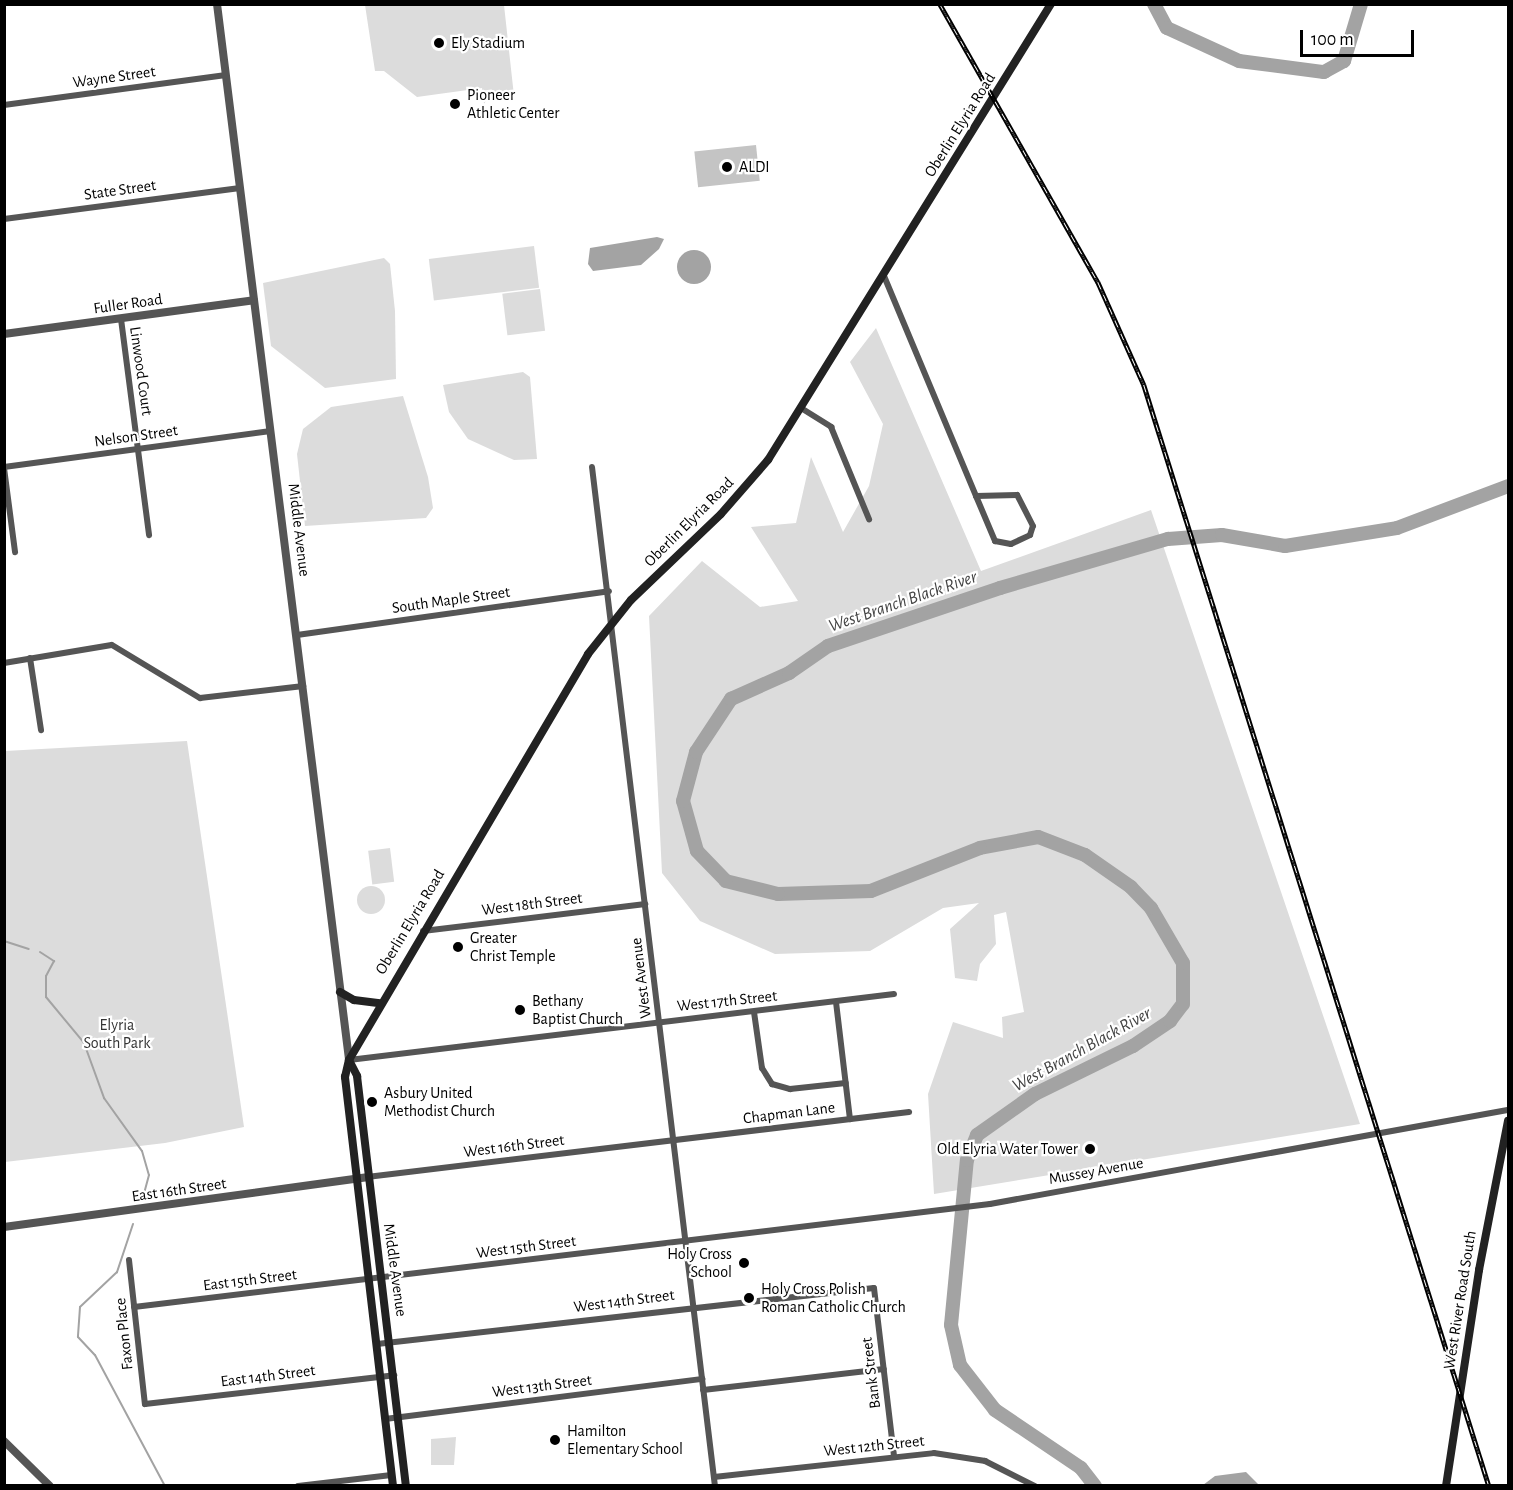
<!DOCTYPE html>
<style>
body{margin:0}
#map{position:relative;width:1513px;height:1490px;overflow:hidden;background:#fff;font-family:"Alegreya Sans",sans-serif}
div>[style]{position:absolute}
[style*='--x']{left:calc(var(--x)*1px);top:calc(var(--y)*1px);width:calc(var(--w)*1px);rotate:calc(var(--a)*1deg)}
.green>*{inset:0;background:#dcdcdc;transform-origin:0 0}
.round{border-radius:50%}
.water>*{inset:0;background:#a3a3a3}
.stream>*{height:2px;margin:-1px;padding:0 1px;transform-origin:1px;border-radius:1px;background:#a3a3a3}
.river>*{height:14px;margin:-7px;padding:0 7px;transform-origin:7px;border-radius:7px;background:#a3a3a3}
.building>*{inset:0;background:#c4c4c4;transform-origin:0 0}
.minor>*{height:6px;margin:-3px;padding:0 3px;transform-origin:3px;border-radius:3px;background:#555}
.tertiary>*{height:8px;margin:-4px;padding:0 4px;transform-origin:4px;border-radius:4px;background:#555}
.secondary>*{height:8px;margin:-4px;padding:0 4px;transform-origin:4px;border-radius:4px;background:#222}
.rail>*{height:4.5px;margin-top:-2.25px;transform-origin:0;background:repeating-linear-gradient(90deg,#fff 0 7px,#000 0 14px);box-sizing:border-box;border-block:2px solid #000}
.dots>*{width:16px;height:16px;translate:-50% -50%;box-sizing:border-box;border:3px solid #fff;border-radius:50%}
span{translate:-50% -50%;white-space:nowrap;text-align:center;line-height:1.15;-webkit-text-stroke:4.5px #fff;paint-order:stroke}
.poi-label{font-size:16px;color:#000}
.left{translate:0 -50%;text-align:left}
.right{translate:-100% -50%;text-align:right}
.street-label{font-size:16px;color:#000}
.park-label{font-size:16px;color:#333}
.water-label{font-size:18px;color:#444;font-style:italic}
.frame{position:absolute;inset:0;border:6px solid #000;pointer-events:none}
.scale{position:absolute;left:1300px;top:30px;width:114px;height:27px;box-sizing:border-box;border:3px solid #000;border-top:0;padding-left:8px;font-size:18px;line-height:21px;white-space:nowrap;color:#000;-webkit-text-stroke:4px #fff;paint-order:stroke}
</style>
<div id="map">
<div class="green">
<div style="clip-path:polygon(365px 5px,504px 5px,514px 96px,487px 99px,484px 104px,482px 88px,417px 97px,384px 71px,375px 71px)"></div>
<div style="left:534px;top:246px;width:42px;height:106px;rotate:83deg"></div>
<div style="clip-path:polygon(384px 258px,390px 264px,395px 311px,396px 379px,325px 388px,271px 346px,263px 283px)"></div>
<div style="left:540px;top:289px;width:42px;height:38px;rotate:83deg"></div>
<div style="clip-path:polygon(876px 328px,981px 571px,1151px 510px,1360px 1124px,934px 1194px,928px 1094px,953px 1022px,1003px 1038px,1002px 1017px,1024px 1012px,1006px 912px,994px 915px,996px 944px,980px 964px,977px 981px,955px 978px,950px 929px,979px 903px,943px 908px,870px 951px,775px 954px,700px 921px,662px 873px,649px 616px,702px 561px,760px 607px,798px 601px,751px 527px,796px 523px,811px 457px,843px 532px,869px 486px,883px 424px,850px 362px)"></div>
<div style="clip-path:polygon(523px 372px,530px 377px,537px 459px,514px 460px,468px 439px,449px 412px,443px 385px)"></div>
<div style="clip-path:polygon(403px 396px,428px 477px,433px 508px,426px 518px,305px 526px,297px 454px,303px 429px,331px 407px)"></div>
<div style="clip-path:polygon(187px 741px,244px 1127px,165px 1143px,5px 1162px,5px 751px)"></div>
<div style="left:390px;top:848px;width:34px;height:22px;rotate:83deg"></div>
<div class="round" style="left:357px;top:886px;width:28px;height:28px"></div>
<div style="clip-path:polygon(456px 1437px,454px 1465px,431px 1465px,431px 1439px)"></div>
</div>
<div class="water">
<div style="clip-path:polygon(657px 237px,664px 239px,659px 249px,641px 265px,593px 271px,588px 264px,590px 248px)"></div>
<div class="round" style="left:677px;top:250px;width:34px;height:34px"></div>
<div style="clip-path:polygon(1246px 1472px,1259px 1485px,1203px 1485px,1215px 1476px)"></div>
</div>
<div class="stream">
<div style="--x:4;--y:941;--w:26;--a:18"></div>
<div style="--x:40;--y:952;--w:17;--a:33"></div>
<div style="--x:54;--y:961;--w:17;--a:118"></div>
<div style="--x:46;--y:976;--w:21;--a:90"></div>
<div style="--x:46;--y:997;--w:60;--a:50.4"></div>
<div style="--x:84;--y:1043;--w:59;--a:70"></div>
<div style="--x:104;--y:1098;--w:65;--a:54.4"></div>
<div style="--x:142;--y:1151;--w:25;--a:74"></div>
<div style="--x:149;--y:1175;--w:20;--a:105"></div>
<div style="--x:133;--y:1224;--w:51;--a:108.4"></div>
<div style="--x:117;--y:1272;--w:51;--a:136.6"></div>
<div style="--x:80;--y:1307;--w:30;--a:94"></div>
<div style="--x:78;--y:1337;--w:25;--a:47"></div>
<div style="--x:95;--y:1355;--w:149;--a:61.9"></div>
</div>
<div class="river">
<div style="--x:1154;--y:4;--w:27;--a:62"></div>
<div style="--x:1167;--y:28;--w:79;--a:24.6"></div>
<div style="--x:1239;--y:61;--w:86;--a:7.4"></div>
<div style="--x:1324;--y:72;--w:23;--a:-29"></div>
<div style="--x:1344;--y:61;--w:59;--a:-73.4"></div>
<div style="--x:1095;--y:1486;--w:23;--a:-128"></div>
<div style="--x:1081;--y:1468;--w:104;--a:-146"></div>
<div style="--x:995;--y:1410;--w:57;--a:-127.9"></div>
<div style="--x:960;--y:1365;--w:41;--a:-102.7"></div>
<div style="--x:951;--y:1325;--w:166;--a:-84.5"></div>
<div style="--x:967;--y:1160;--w:27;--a:-68"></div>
<div style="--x:977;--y:1135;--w:71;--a:-35.3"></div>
<div style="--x:1035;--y:1094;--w:109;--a:-26.1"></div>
<div style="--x:1133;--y:1046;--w:45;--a:-34"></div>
<div style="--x:1170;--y:1021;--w:21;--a:-53"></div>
<div style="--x:1183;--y:1004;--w:41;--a:-90"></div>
<div style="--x:1183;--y:963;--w:64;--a:-120.2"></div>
<div style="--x:1151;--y:908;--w:29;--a:-134"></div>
<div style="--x:1131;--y:887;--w:56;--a:-145.2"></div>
<div style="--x:1085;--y:855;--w:50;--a:-159"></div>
<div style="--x:1038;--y:837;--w:59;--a:169.3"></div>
<div style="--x:980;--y:848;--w:117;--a:158.5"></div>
<div style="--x:871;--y:891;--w:93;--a:178.2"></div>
<div style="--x:778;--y:894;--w:54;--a:-166"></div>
<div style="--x:726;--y:881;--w:42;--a:-134"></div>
<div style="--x:697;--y:851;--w:52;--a:-105.6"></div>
<div style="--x:683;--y:801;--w:51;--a:-75.1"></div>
<div style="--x:696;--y:752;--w:64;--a:-56.6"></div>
<div style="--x:731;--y:699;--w:64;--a:-24.1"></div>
<div style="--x:789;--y:673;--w:47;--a:-34.7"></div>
<div style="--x:828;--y:646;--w:182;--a:-18.6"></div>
<div style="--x:1000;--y:588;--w:175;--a:-16.3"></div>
<div style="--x:1168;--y:539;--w:54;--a:-4.2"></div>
<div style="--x:1222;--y:535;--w:64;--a:9.9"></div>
<div style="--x:1285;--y:546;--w:113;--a:-9.1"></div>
<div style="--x:1397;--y:528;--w:119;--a:-20.7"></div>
</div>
<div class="building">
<div style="left:756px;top:145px;width:36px;height:62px;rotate:84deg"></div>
</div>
<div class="minor">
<div style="--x:4;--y:105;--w:224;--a:-7.7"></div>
<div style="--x:4;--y:219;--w:238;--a:-7.5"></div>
<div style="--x:884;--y:276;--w:238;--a:67.3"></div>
<div style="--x:976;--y:496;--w:49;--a:67.1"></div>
<div style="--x:995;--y:541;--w:16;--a:11"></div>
<div style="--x:1011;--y:544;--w:21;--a:-25"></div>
<div style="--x:1030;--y:535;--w:9;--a:-72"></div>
<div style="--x:1033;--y:526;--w:35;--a:-117"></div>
<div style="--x:1017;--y:495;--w:41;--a:178.6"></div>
<div style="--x:121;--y:319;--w:218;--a:82.6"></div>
<div style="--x:801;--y:408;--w:36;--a:32"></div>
<div style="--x:831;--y:427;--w:100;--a:67.6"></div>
<div style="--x:4;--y:467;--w:269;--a:-7.7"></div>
<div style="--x:592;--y:467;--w:1026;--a:83.12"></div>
<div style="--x:4;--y:468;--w:85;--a:82.5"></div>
<div style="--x:297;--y:635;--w:315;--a:-8"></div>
<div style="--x:30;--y:658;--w:73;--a:81.3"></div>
<div style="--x:4;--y:663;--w:109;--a:-9.5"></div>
<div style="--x:112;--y:645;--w:103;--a:31.1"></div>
<div style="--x:200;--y:698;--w:104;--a:-6.6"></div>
<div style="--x:423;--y:931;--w:224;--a:-6.9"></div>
<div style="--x:836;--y:1002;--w:118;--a:83.2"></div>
<div style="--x:754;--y:1012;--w:57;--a:81.9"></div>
<div style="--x:762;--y:1068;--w:19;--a:58"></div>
<div style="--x:772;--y:1084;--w:19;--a:16"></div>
<div style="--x:790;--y:1089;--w:56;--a:-6.1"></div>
<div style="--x:349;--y:1060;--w:549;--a:-6.9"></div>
<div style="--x:367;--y:1177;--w:546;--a:-6.84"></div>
<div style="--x:129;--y:1260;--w:145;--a:83.7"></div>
<div style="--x:145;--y:1404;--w:251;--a:-6.6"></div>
<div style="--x:134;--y:1307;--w:862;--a:-6.86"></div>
<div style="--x:990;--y:1204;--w:526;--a:-10.29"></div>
<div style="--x:377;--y:1344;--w:500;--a:-6.43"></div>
<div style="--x:874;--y:1288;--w:169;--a:83.2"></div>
<div style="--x:703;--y:1390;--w:182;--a:-6.6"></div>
<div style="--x:385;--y:1419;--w:320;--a:-7.2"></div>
<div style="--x:714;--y:1477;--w:221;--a:-6.2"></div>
<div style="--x:934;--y:1453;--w:52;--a:8.9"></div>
<div style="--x:985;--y:1461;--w:56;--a:26.6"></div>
<div style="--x:298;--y:1486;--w:94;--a:-6.7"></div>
</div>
<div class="tertiary">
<div style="--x:217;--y:4;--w:1064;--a:82.87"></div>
<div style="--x:4;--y:334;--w:252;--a:-7.7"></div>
<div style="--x:4;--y:1227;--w:366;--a:-7.8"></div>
<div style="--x:4;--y:1441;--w:64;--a:44.4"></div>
</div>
<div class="secondary">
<div style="--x:340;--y:992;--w:16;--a:30"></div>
<div style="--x:354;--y:1000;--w:26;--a:7"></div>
<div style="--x:349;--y:1060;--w:18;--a:63"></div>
<div style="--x:357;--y:1076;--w:413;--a:83.2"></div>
<div style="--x:393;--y:1486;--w:412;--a:-96.7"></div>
<div style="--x:345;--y:1077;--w:17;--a:-77"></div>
<div style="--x:349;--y:1060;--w:471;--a:-59.5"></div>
<div style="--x:588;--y:654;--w:69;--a:-51.5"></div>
<div style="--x:631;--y:600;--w:124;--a:-43.7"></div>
<div style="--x:721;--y:514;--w:72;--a:-49"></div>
<div style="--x:768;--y:460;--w:537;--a:-58.18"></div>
<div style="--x:1446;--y:1486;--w:219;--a:-81.3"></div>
<div style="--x:1479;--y:1270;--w:152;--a:-79"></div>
</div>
<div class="rail">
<div style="--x:940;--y:4;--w:320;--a:60.4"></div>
<div style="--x:1098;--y:282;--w:113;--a:65.9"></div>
<div style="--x:1144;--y:385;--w:1154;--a:72.6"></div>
</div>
<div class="dots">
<div style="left:439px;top:43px;background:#000"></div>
<div style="left:455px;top:104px;background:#000"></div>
<div style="left:727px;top:167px;background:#000"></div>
<div style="left:458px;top:947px;background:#000"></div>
<div style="left:520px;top:1010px;background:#000"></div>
<div style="left:372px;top:1102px;background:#000"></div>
<div style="left:1090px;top:1149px;background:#000"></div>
<div style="left:744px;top:1263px;background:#000"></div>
<div style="left:749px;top:1298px;background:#000"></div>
<div style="left:555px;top:1440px;background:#000"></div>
</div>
<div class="poi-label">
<span class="left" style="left:451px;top:43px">Ely Stadium</span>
<span class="left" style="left:467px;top:104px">Pioneer<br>Athletic Center</span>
<span class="left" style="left:739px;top:167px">ALDI</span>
<span class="left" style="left:470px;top:947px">Greater<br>Christ Temple</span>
<span class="left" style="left:532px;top:1010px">Bethany<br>Baptist Church</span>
<span class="left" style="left:384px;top:1102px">Asbury United<br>Methodist Church</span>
<span class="right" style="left:1078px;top:1149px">Old Elyria Water Tower</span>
<span class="right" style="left:732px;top:1263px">Holy Cross<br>School</span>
<span class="left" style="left:761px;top:1298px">Holy Cross Polish<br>Roman Catholic Church</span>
<span class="left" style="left:567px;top:1440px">Hamilton<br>Elementary School</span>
</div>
<div class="street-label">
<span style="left:114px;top:77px;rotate:-8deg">Wayne Street</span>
<span style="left:960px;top:125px;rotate:-58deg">Oberlin Elyria Road</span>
<span style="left:120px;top:190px;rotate:-8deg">State Street</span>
<span style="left:128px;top:304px;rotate:-8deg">Fuller Road</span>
<span style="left:141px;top:371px;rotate:82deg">Linwood Court</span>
<span style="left:136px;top:436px;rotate:-8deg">Nelson Street</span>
<span style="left:689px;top:522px;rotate:-45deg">Oberlin Elyria Road</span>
<span style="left:299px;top:530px;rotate:83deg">Middle Avenue</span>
<span style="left:451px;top:600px;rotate:-8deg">South Maple Street</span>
<span style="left:532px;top:904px;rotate:-7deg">West 18th Street</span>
<span style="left:410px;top:922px;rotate:-59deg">Oberlin Elyria Road</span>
<span style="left:641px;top:978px;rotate:-97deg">West Avenue</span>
<span style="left:727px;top:1001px;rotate:-6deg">West 17th Street</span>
<span style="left:789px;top:1113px;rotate:-7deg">Chapman Lane</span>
<span style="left:514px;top:1146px;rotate:-7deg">West 16th Street</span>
<span style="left:1096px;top:1171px;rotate:-10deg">Mussey Avenue</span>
<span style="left:179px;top:1190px;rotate:-8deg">East 16th Street</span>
<span style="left:526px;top:1247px;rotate:-7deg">West 15th Street</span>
<span style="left:395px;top:1270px;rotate:82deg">Middle Avenue</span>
<span style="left:250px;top:1280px;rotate:-7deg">East 15th Street</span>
<span style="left:1460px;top:1300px;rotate:-81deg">West River Road South</span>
<span style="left:624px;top:1301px;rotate:-7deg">West 14th Street</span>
<span style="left:124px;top:1334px;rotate:-96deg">Faxon Place</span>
<span style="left:871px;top:1373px;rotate:-97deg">Bank Street</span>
<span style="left:268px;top:1376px;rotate:-7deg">East 14th Street</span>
<span style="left:542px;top:1386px;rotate:-7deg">West 13th Street</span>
<span style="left:874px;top:1446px;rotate:-6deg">West 12th Street</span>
</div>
<div class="park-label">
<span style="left:117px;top:1034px">Elyria<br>South Park</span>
</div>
<div class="water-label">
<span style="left:903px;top:602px;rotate:-19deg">West Branch Black River</span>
<span style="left:1082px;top:1050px;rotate:-29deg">West Branch Black River</span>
</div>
<div class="frame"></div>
<div class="scale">100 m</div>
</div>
